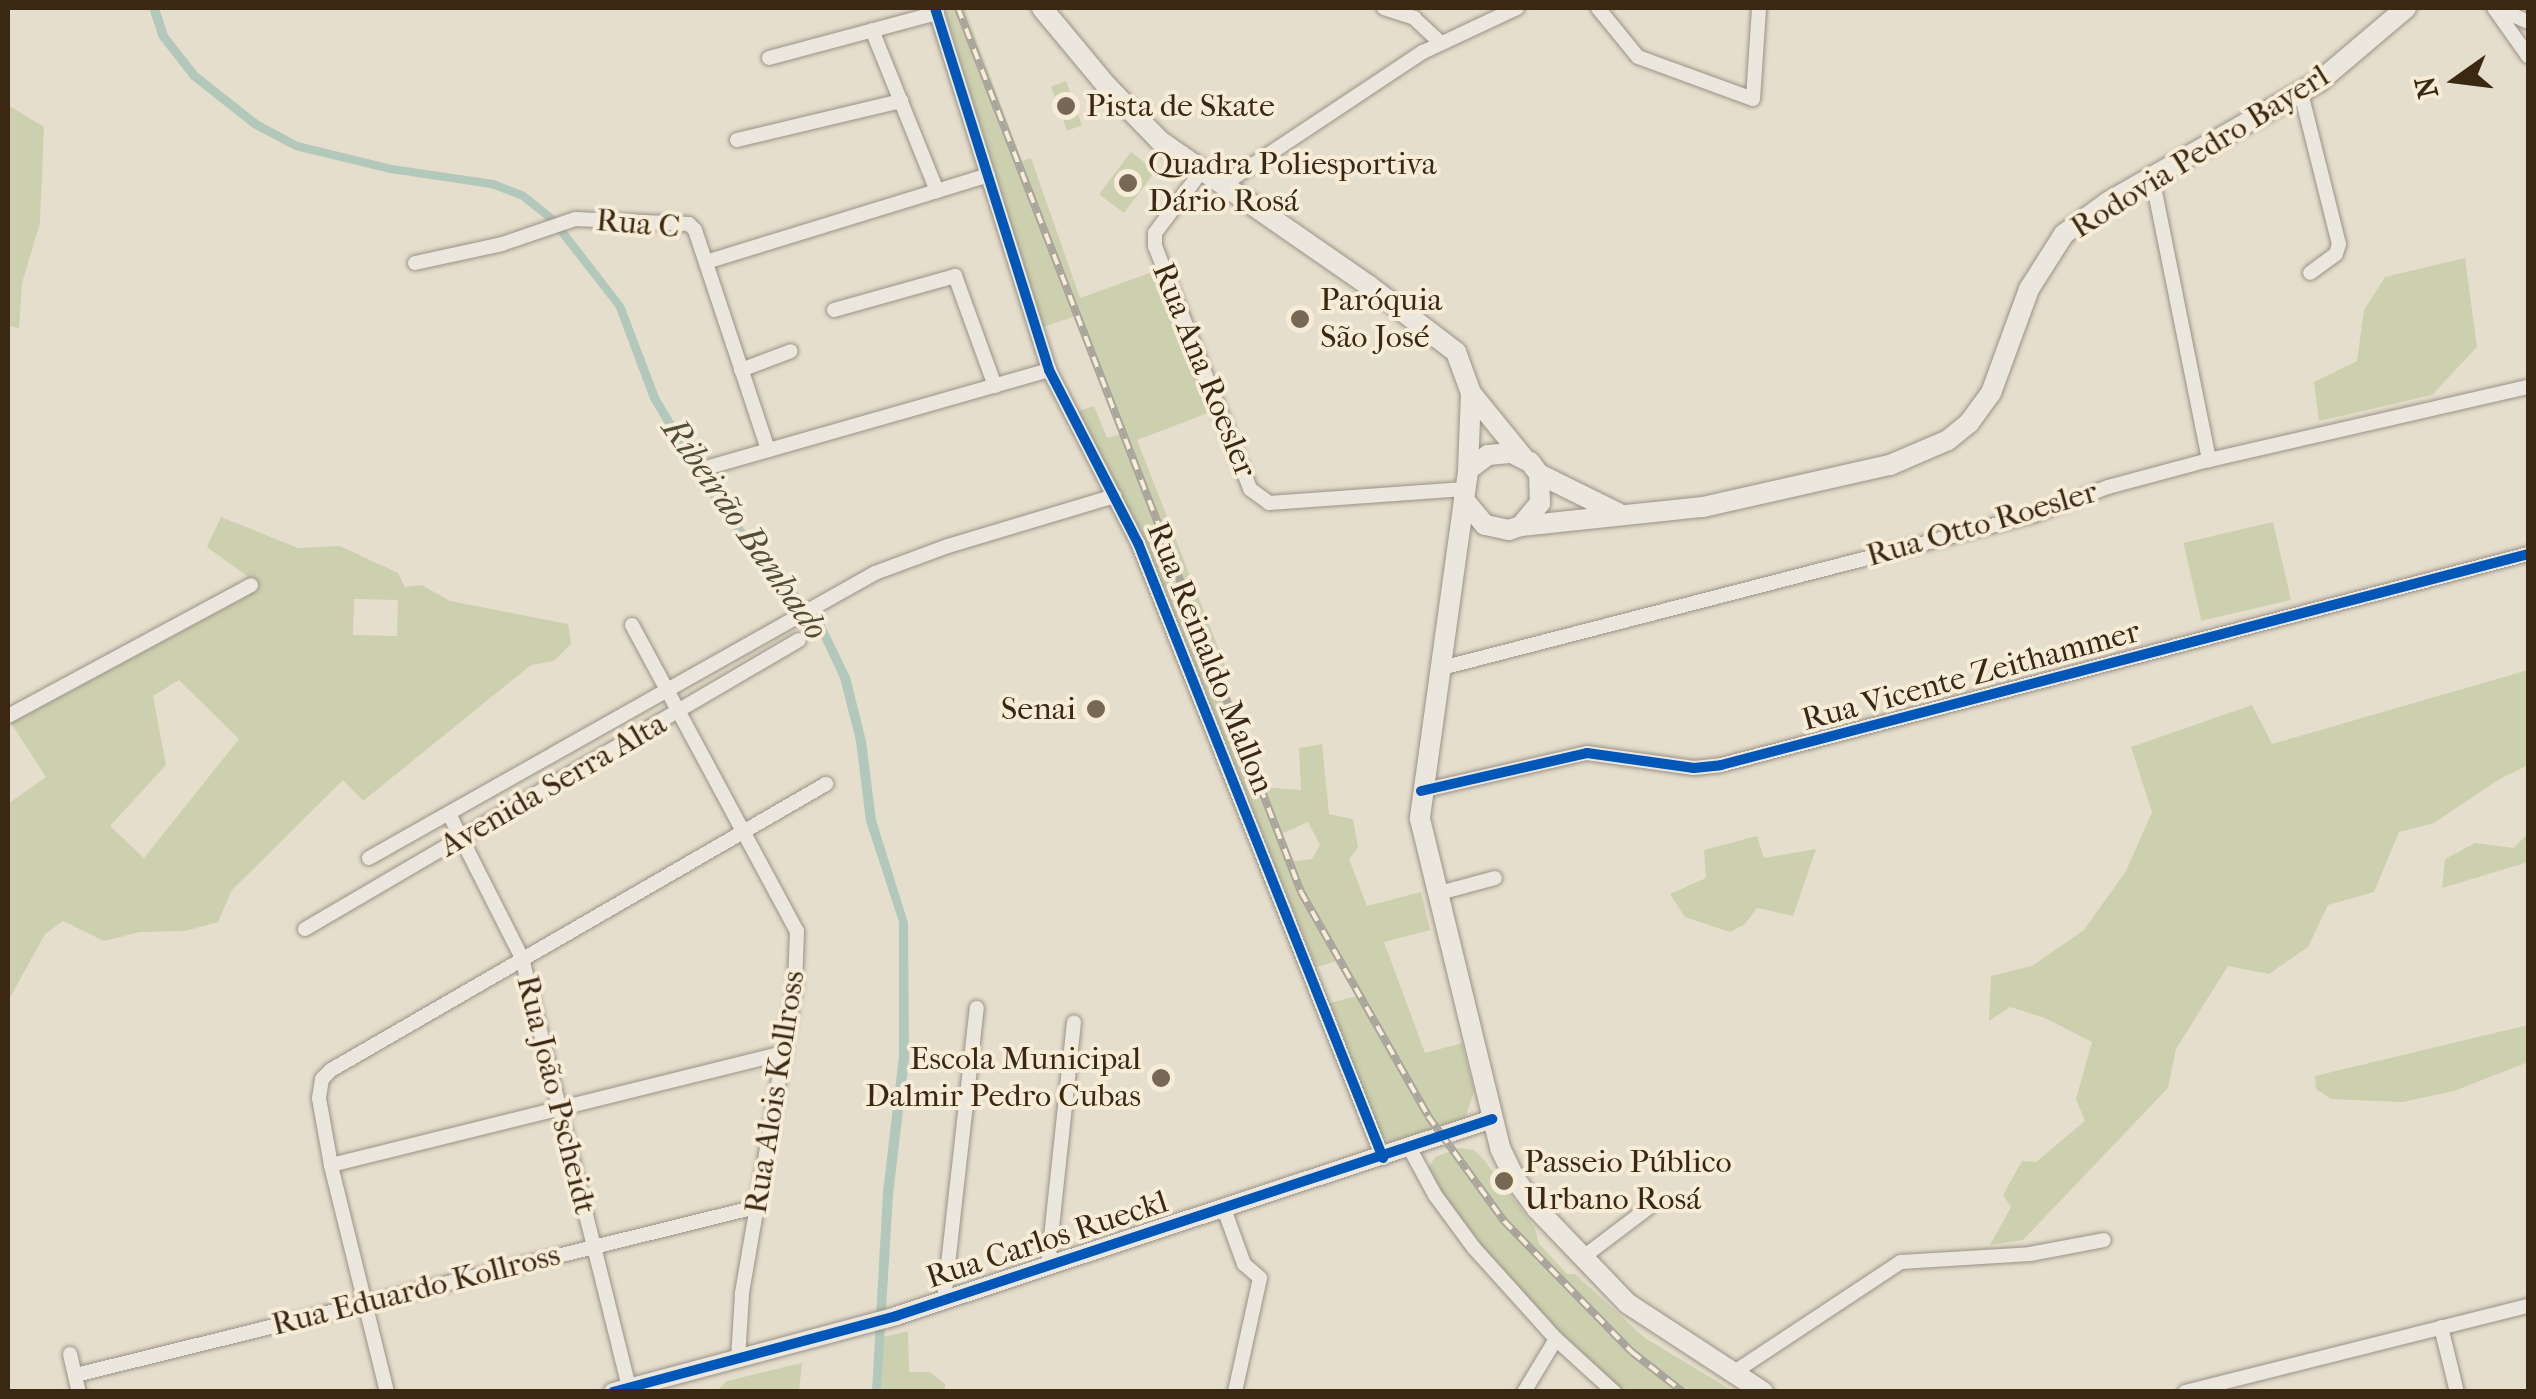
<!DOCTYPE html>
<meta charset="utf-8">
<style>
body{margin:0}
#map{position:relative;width:2536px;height:1399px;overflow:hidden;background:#e6decc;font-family:"IM FELL French Canon",serif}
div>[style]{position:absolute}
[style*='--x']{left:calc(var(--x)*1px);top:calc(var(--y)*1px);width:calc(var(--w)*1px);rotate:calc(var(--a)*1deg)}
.green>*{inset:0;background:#ccd0ae;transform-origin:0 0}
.water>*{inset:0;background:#b2c8ba}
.roads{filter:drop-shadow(0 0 2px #999286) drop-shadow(0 0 2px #999286)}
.minor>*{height:14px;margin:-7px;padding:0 7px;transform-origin:7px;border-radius:7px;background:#ebe6de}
.tertiary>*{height:18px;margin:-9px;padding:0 9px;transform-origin:9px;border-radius:9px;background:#ebe6de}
.secondary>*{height:20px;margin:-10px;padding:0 10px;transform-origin:10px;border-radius:10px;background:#ebe6de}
.rail>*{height:8px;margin-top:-4px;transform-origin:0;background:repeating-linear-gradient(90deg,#f6ecd7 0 11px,#aaa59c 0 22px);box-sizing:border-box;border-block:2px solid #aaa59c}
.cycleway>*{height:10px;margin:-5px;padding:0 5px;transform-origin:5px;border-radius:5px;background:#0057b8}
.dots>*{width:28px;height:28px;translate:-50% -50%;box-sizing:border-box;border:5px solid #f6ecd7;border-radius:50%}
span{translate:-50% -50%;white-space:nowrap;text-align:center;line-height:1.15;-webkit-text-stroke:8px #f6ecd7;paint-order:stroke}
.poi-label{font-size:32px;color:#3b2812}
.left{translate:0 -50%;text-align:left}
.right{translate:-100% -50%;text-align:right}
.street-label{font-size:32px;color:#3b2812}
.water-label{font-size:35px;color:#534e3a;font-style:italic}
.frame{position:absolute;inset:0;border:10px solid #3b2812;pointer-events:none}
.north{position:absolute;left:2406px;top:30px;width:100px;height:100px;-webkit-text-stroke:8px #f6ecd7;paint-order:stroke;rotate:256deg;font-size:28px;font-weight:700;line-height:40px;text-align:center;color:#3b2812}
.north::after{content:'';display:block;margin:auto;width:35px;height:45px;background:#3b2812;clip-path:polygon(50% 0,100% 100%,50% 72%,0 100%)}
</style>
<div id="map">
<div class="green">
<div style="clip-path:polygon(evenodd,944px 8px,965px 8px,1022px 161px,1031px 158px,1080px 298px,1155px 271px,1208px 413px,1137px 440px,1227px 670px,1227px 704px,1260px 787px,1301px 790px,1299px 748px,1322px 744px,1329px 814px,1353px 819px,1358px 847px,1349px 859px,1367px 906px,1421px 892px,1430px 930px,1384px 942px,1425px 1053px,1462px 1043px,1474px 1091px,1465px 1119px,1393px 1146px,1381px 1134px,1330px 1003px,1357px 996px,1338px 961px,1316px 967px,1150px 550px,1076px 412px,1094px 406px,1107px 438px,1121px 434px,1076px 316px,1043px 327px,944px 8px,1308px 822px,1320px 845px,1312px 859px,1289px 862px,1279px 835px,1308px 822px)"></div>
<div style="left:1066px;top:81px;width:47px;height:16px;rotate:70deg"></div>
<div style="clip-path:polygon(8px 105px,44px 127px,40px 223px,22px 283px,19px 328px,8px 326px)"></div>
<div style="left:1131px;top:152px;width:31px;height:53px;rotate:37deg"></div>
<div style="clip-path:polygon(2465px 258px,2477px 347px,2432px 395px,2319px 421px,2314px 382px,2357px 361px,2364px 310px,2385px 277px)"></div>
<div style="clip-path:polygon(evenodd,221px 517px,298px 548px,340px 546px,398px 573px,405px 587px,422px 585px,450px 601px,568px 624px,571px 644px,554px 661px,531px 665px,363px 801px,343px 780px,232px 890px,218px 922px,185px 931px,140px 932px,104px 941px,63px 921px,45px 934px,8px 1001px,8px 804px,46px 777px,11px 723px,244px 598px,247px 576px,207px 547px,221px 517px,354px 599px,398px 600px,397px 636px,353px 635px,354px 599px,221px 517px,179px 680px,239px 739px,144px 858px,110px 826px,166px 765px,153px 696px,179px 680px)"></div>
<div style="left:2273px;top:522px;width:80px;height:92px;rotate:77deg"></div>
<div style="clip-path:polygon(2528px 670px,2528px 765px,2498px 780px,2434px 823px,2399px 832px,2374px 892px,2328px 905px,2308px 947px,2269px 974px,2228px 966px,2176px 1049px,2168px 1088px,2023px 1240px,1990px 1245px,2011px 1207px,2003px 1195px,2022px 1161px,2036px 1162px,2085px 1121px,2076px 1099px,2092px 1042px,2045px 1018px,2010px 1007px,1989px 1021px,1991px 976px,2032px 966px,2084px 930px,2126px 871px,2152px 812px,2131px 747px,2252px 705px,2272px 744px)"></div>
<div style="clip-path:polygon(2528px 833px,2528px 862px,2442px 888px,2445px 859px,2475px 843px,2514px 848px)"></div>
<div style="clip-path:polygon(1757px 836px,1764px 858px,1816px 849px,1793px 916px,1757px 908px,1745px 924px,1730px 932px,1685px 917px,1670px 894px,1706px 878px,1704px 850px)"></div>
<div style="clip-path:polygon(2528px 1025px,2528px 1062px,2454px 1091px,2403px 1102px,2331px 1099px,2316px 1089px,2315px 1076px)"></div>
<div style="clip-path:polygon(1459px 1148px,1474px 1150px,1485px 1161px,1535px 1228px,1539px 1244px,1567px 1274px,1575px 1274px,1645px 1338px,1733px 1391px,1614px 1391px,1474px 1248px,1425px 1175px,1435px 1157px)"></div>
<div style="clip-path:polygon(908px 1331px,909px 1372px,930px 1372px,945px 1384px,945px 1391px,881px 1391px,883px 1337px)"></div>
<div style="clip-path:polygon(802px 1363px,799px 1391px,717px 1391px,727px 1381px)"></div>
</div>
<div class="water">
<div style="clip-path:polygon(149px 8px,159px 8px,168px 35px,198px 73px,259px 121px,298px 142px,392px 165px,494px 180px,525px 192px,556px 217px,624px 305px,659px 397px,709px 481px,758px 548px,823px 621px,850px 677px,866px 741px,876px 820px,908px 923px,909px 1059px,893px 1195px,881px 1391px,872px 1391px,883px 1192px,899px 1056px,899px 922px,866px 821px,856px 741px,840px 678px,815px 625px,751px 552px,701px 485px,650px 399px,616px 308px,549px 222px,520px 199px,491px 188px,390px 173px,295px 150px,253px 128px,191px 79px,159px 38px)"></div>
</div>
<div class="roads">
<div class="minor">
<div style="--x:935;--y:8;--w:380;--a:72.5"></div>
<div style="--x:1049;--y:370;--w:195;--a:62.8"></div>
<div style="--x:1138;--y:543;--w:662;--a:68.28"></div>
<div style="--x:1384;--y:8;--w:32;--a:18"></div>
<div style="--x:1414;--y:18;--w:35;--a:43"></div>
<div style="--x:1598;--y:8;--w:63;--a:50.8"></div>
<div style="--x:1638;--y:57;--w:122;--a:20.1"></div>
<div style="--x:1753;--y:99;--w:91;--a:-86.2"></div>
<div style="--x:2494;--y:8;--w:59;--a:54.7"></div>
<div style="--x:2497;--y:8;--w:34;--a:24"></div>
<div style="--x:872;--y:30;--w:174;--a:68"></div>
<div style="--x:769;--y:58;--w:174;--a:-15"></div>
<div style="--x:2301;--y:93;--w:156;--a:75.9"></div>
<div style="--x:2339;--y:244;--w:10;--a:107"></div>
<div style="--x:2336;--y:254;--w:32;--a:144"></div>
<div style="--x:737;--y:140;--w:169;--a:-13.4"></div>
<div style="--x:1203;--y:169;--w:80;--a:126.9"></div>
<div style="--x:1155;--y:233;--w:13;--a:90"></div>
<div style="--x:1155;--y:246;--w:261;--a:68.6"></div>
<div style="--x:1250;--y:489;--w:24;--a:36"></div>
<div style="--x:1269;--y:503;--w:196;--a:-4.1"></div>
<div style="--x:2152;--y:177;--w:289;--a:78.6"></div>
<div style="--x:1224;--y:184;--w:239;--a:-33.6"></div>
<div style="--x:1423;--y:52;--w:104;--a:-25.1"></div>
<div style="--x:706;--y:262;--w:295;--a:-17.1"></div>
<div style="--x:415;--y:263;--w:89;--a:-12.3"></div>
<div style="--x:502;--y:244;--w:77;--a:-18.9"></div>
<div style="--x:575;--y:219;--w:114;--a:2.5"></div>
<div style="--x:689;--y:224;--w:8;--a:45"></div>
<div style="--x:695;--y:230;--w:232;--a:71.6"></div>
<div style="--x:834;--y:310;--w:126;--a:-15.7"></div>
<div style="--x:955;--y:276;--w:117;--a:70"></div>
<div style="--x:741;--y:370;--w:53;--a:-20.8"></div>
<div style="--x:709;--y:467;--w:354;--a:-15.9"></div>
<div style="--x:632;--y:625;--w:348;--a:61.7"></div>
<div style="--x:797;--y:931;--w:55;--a:92.1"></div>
<div style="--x:795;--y:986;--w:313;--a:99.8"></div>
<div style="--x:742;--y:1294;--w:66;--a:93.5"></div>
<div style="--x:1438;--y:669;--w:616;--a:-14.49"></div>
<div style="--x:2034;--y:515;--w:79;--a:-20.7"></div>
<div style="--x:2108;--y:487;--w:105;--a:-15"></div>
<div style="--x:2209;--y:460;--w:327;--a:-12.9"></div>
<div style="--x:8;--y:716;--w:276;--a:-28.3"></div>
<div style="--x:1421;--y:791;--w:170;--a:-12.9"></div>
<div style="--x:1587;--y:753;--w:108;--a:8"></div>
<div style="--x:1694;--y:768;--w:27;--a:-6"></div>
<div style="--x:1721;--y:765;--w:834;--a:-14.65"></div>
<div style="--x:449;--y:814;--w:161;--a:63.1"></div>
<div style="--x:522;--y:958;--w:442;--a:76"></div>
<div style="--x:369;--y:858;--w:581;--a:-29.39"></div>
<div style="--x:875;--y:573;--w:78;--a:-20.3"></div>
<div style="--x:948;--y:546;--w:174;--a:-16.7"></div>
<div style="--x:1436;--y:894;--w:61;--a:-15.2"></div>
<div style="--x:305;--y:929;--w:572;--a:-30.33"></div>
<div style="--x:1410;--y:1149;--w:52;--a:61.5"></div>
<div style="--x:1435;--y:1195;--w:66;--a:53.7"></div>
<div style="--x:1474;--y:1248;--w:122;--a:48"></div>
<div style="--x:1556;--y:1339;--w:79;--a:42.4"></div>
<div style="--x:331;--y:1165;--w:467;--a:-13.9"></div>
<div style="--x:1224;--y:1209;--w:59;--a:70"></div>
<div style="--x:1244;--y:1264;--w:21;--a:41"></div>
<div style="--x:1260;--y:1278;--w:117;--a:102.4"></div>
<div style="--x:1582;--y:1258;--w:83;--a:-37.1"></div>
<div style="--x:1048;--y:1265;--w:244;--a:-83.9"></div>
<div style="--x:944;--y:1300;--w:294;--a:-83.6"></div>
<div style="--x:2441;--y:1327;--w:67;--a:76.2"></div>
<div style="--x:70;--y:1354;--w:39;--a:77"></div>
<div style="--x:1733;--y:1373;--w:201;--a:-33.5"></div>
<div style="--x:1901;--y:1262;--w:129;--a:-3.5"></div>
<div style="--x:2030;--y:1254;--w:75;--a:-10.7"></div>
<div style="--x:76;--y:1375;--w:700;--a:-13.88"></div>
<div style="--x:387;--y:1392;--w:234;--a:-103.9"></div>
<div style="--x:331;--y:1165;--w:68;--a:-100.2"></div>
<div style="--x:319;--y:1098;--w:19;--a:-81"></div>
<div style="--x:322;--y:1079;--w:13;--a:-45"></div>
<div style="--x:331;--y:1070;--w:572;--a:-30.02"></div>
<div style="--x:1524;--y:1392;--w:62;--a:-58.9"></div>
<div style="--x:2185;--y:1392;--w:354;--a:-14.1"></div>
</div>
<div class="tertiary">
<div style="--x:613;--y:1392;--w:293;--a:-15"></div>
<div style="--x:896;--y:1316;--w:628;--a:-18.29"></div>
</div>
<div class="secondary">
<div style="--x:1042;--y:8;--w:100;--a:50.3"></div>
<div style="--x:1106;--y:85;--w:78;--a:46"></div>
<div style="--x:1160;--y:141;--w:253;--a:34.7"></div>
<div style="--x:1368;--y:285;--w:111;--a:37.3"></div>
<div style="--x:1456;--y:352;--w:44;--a:69.9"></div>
<div style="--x:1471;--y:393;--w:77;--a:92.2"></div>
<div style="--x:1471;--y:393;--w:82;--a:50.9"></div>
<div style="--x:1539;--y:474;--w:29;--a:88"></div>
<div style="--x:1540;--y:503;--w:30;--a:130"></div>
<div style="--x:1521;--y:526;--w:13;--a:162"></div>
<div style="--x:1509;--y:530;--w:25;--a:-168"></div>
<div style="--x:1485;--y:525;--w:33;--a:-130"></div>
<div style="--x:1464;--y:500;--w:30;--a:-82"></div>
<div style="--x:1468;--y:470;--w:25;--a:-37"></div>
<div style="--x:1488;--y:455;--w:24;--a:-5"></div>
<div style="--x:1512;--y:453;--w:20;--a:27"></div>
<div style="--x:1530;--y:462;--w:15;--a:53"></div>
<div style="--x:1539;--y:474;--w:88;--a:26.3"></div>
<div style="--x:1464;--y:500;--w:322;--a:97.9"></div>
<div style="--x:1420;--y:819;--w:339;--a:76.3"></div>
<div style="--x:1500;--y:1148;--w:34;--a:64"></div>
<div style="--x:1515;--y:1179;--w:37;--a:54"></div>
<div style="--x:1537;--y:1209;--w:130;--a:46.2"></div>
<div style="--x:1627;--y:1303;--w:163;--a:33.2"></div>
<div style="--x:1521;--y:526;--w:183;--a:-6"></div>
<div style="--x:1703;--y:507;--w:192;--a:-12.7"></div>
<div style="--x:1890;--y:465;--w:63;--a:-23.3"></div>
<div style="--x:1948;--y:440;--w:27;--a:-39"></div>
<div style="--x:1969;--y:423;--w:37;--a:-54"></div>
<div style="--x:1991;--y:393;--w:111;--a:-69.9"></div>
<div style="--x:2029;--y:289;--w:65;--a:-57.5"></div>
<div style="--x:2064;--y:234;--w:54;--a:-36"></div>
<div style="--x:2108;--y:202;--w:244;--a:-29.7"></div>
<div style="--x:2320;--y:81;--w:113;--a:-40.3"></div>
</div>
</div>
<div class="rail">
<div style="--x:958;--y:8;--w:948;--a:68.79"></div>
<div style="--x:1301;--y:892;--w:257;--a:60.4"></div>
<div style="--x:1428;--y:1116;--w:130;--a:54.1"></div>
<div style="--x:1504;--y:1221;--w:183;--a:45.7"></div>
<div style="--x:1632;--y:1352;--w:65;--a:38.1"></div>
</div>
<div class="cycleway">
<div style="--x:935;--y:8;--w:380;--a:72.5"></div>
<div style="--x:1049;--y:370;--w:195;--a:62.8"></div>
<div style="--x:1138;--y:543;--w:662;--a:68.28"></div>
<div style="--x:1421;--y:791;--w:170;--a:-12.9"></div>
<div style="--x:1587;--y:753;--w:108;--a:8"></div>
<div style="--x:1694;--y:768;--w:27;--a:-6"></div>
<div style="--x:1721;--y:765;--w:834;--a:-14.65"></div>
<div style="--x:613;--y:1392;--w:293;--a:-15"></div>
<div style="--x:896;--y:1316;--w:628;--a:-18.29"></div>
</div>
<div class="dots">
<div style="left:1066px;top:106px;background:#776853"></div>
<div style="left:1128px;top:183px;background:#776853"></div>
<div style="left:1300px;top:319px;background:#776853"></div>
<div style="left:1096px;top:709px;background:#776853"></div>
<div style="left:1161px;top:1078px;background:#776853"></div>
<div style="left:1504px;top:1181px;background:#776853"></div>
</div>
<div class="poi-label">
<span class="left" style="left:1086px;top:106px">Pista de Skate</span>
<span class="left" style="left:1148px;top:183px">Quadra Poliesportiva<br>Dário Rosá</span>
<span class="left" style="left:1320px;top:319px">Paróquia<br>São José</span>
<span class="right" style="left:1076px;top:709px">Senai</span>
<span class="right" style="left:1141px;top:1078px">Escola Municipal<br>Dalmir Pedro Cubas</span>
<span class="left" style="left:1524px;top:1181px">Passeio Público<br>Urbano Rosá</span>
</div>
<div class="street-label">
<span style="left:2200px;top:152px;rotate:-32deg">Rodovia Pedro Bayerl</span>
<span style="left:638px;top:224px;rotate:5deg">Rua C</span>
<span style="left:1204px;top:370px;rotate:68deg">Rua Ana Roesler</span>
<span style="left:1982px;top:524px;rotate:-16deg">Rua Otto Roesler</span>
<span style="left:1210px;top:658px;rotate:68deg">Rua Reinaldo Mallon</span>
<span style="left:1971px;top:676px;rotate:-15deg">Rua Vicente Zeithammer</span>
<span style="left:553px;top:785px;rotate:-30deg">Avenida Serra Alta</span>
<span style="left:775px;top:1092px;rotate:-81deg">Rua Alois Kollross</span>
<span style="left:556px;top:1095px;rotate:76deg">Rua João Pscheidt</span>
<span style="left:1047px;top:1240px;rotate:-18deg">Rua Carlos Rueckl</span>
<span style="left:416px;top:1290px;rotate:-14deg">Rua Eduardo Kollross</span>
</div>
<div class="water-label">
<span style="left:745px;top:529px;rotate:55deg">Ribeirão Banhado</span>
</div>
<div class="frame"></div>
<div class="north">N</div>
</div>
